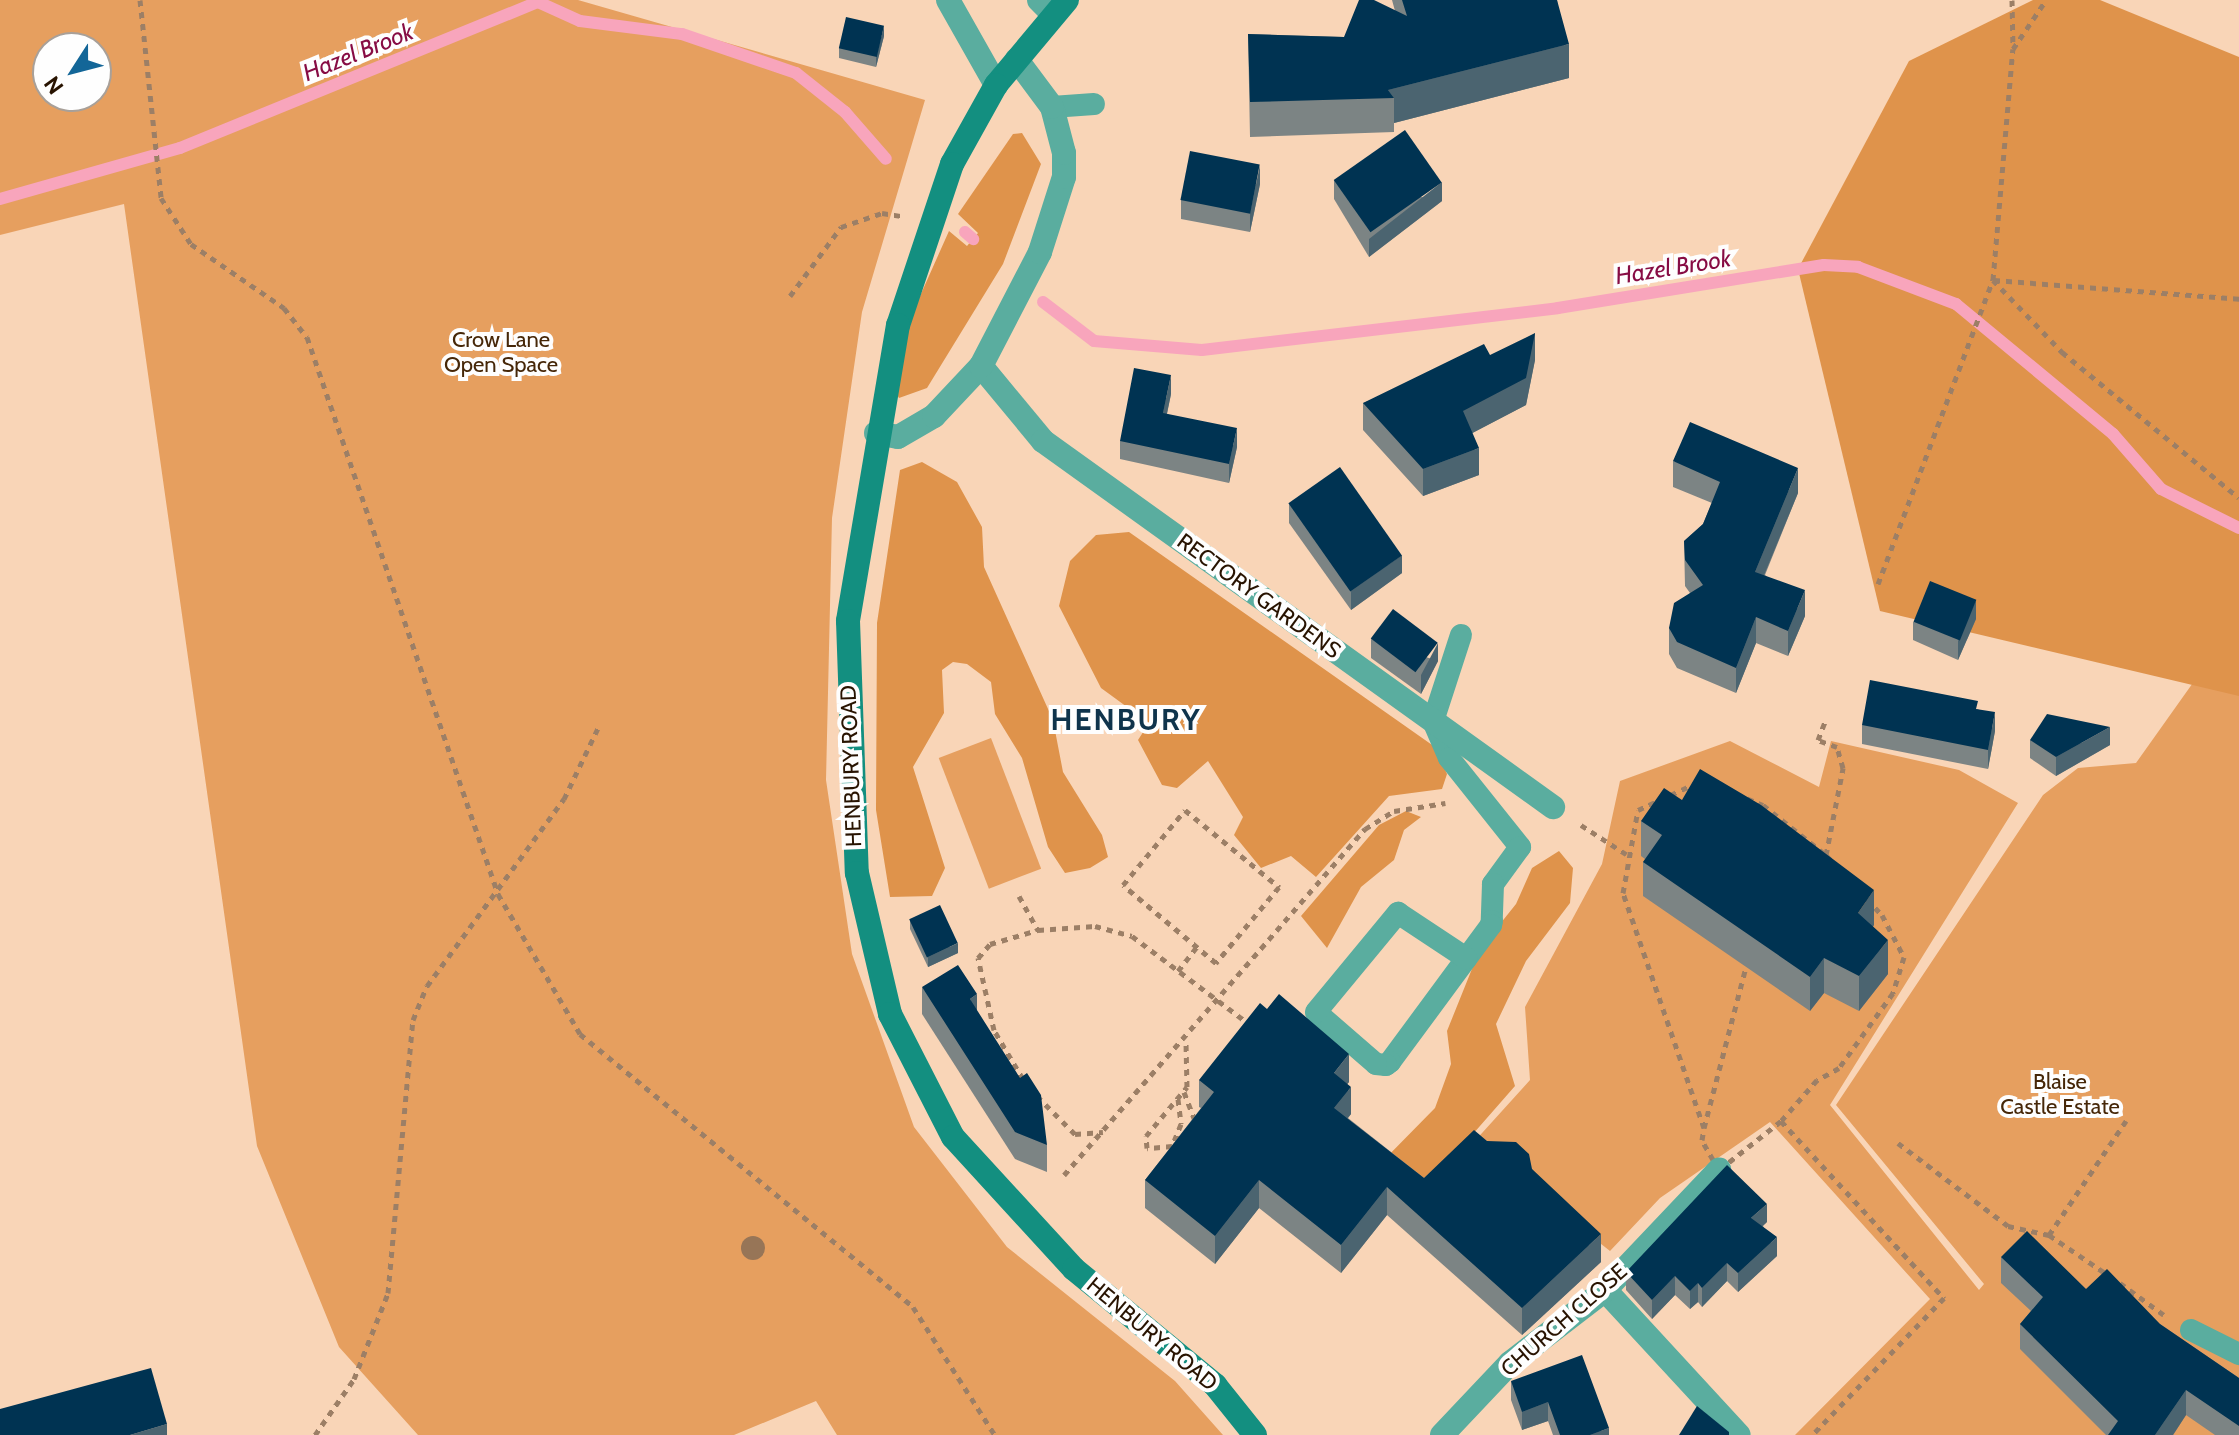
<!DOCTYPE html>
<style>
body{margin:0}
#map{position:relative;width:2239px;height:1435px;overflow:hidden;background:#f9d5b7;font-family:Cabin,sans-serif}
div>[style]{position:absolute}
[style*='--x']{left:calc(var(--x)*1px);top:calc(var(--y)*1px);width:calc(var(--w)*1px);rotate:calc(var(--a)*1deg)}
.green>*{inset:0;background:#e69f5f;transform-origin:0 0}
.forest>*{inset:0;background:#df934b}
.stream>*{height:12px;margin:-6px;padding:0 6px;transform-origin:6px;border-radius:6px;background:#f8a5bc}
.path>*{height:5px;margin-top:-2.5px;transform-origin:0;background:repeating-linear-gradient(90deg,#9c7f66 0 6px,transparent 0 12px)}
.service>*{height:22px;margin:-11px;padding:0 11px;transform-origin:11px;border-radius:11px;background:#5aad9f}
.minor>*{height:24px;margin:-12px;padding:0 12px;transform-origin:12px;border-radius:12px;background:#5aad9f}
.tertiary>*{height:24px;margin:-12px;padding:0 12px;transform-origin:12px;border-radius:12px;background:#5aad9f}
.secondary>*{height:24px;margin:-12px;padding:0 12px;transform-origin:12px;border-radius:12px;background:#138f80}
.trees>*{width:24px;height:24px;margin:-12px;border-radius:50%;background:#977557}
.wall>*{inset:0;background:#7c8484}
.shaded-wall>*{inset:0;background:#4b6470}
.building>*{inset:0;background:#003352;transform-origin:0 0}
span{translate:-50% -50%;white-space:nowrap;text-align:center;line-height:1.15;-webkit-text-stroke:8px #fefefe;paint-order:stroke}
.park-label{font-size:22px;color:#462708}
.street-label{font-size:22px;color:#281301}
.water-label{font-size:24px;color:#870c44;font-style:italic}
.district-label{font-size:30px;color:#0f344c;font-weight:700;letter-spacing:2px}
.north{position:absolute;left:32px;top:32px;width:80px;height:80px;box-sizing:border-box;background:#fefefe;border:2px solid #a8a099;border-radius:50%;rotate:234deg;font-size:22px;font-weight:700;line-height:32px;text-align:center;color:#281301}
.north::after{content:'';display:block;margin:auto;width:28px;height:36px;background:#136698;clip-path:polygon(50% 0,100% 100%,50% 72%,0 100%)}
</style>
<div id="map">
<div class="green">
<div style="clip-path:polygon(evenodd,0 0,578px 0,925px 100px,862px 312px,832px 518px,826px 780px,852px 954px,914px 1127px,1007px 1247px,1175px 1381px,1223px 1435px,837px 1435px,816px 1401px,734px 1435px,418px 1435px,339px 1347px,257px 1146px,124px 204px,0 235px,0 0,48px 48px,96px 48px,96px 96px,48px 96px,48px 48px)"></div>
<div style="clip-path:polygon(2239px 618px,2239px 1435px,1795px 1435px,1930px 1299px,1770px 1122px,1660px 1198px,1610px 1251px,1473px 1143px,1530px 1080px,1525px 1007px,1602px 864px,1620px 781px,1730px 741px,1819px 787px,1831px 741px,1959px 770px,2018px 803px,1830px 1105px,1979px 1290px,1984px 1284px,1836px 1105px,2043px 795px,2078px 768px,2136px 763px)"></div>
<div style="left:991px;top:738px;width:140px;height:56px;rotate:69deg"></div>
</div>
<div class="forest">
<div style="clip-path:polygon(2033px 0,2100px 0,2239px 57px,2239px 696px,1880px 611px,1798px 269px,1909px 61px)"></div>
<div style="clip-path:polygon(1022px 133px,1041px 164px,1003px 264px,927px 388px,899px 398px,892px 386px,912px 314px,949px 231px,967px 246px,978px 233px,958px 214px,1013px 134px)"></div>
<div style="clip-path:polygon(922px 462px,957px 482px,982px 527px,984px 567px,1053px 720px,1063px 772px,1102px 835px,1108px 857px,1090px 868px,1065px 873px,1048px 847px,1022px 758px,995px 714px,991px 682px,967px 664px,953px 662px,942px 670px,944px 713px,913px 767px,945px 868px,932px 896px,890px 897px,876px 810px,877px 623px,900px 470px)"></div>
<div style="clip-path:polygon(1129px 532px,1435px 747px,1447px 774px,1442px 789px,1389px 796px,1316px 877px,1291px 856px,1261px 868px,1234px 835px,1243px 817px,1208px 761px,1177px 788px,1162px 785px,1138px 740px,1149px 723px,1101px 688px,1059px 606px,1070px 561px,1096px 535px)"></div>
<div style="clip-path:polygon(1406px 811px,1421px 817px,1404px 830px,1394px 860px,1361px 887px,1327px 948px,1301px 916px,1379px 825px)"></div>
<div style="clip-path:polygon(1559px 851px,1573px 868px,1570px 903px,1526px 961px,1496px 1024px,1515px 1086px,1416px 1199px,1377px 1167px,1435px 1108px,1451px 1064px,1447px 1031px,1480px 949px,1516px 904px,1532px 868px)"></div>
</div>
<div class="stream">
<div style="--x:0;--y:199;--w:187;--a:-15.8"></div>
<div style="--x:180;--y:148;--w:387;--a:-22.2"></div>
<div style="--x:538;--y:2;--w:46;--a:24.3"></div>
<div style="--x:580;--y:21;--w:103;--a:7.3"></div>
<div style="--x:682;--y:34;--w:120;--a:18.9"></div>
<div style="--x:796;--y:73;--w:63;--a:38.5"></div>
<div style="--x:845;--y:112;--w:62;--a:48.9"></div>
<div style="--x:965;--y:232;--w:11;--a:41"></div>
<div style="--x:1043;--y:302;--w:64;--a:37.4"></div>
<div style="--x:1094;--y:341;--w:108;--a:4.8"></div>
<div style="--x:1202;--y:350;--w:358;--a:-6.7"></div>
<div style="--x:1558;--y:308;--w:269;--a:-9.2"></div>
<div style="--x:1824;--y:265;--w:34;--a:3"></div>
<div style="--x:1858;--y:267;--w:105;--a:20.7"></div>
<div style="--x:1956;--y:304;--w:204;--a:39.6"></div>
<div style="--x:2113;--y:434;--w:73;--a:48.9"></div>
<div style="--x:2161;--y:489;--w:87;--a:26.6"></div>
</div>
<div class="path">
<div style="--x:140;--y:0;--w:199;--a:83.9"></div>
<div style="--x:161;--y:198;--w:55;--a:56.9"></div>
<div style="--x:191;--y:244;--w:113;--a:34.5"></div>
<div style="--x:284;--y:308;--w:37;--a:52"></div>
<div style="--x:307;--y:337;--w:589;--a:71.07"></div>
<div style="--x:498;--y:894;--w:162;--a:59.6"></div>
<div style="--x:580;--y:1034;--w:431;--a:39.3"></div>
<div style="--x:913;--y:1307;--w:152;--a:57.4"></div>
<div style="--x:2012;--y:0;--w:48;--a:88.8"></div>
<div style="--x:1993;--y:280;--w:100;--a:46.2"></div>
<div style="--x:2062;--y:352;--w:229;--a:39.5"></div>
<div style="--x:1994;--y:280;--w:246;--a:4.4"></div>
<div style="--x:790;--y:296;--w:86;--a:-53.5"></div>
<div style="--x:841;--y:227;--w:43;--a:-18.9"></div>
<div style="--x:882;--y:213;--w:20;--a:9"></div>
<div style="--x:1878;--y:584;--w:325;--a:-69.3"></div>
<div style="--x:1993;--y:280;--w:232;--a:-85.1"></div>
<div style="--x:2013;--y:49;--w:59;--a:-56"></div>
<div style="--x:1703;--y:780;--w:65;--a:22.6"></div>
<div style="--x:1763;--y:805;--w:80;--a:38.4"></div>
<div style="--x:1826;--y:855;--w:82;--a:47"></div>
<div style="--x:1882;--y:915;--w:47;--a:62.4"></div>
<div style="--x:1904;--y:957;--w:38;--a:107"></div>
<div style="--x:1893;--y:993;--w:92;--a:125.8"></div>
<div style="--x:1839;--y:1068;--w:25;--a:151"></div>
<div style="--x:1817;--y:1080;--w:55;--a:131.3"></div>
<div style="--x:1781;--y:1121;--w:79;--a:141.7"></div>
<div style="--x:1719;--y:1170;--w:34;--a:-120"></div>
<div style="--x:1702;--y:1140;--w:12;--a:-81"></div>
<div style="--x:1704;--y:1128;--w:249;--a:-109"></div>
<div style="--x:1623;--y:893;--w:84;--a:-79.8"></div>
<div style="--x:1638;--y:810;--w:72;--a:-24.8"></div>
<div style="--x:1185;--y:810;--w:122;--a:39.3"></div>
<div style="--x:1279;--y:887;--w:99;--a:129.7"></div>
<div style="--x:1216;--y:963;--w:121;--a:-140"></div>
<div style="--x:1123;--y:885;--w:97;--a:-50.4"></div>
<div style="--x:1581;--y:825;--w:54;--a:32.8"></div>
<div style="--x:1826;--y:855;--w:89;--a:-78.9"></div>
<div style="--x:1843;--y:768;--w:22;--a:-106"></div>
<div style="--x:1837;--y:747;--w:20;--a:-160"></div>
<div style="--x:1818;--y:740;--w:22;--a:-69"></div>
<div style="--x:1019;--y:896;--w:39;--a:61"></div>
<div style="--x:1038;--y:930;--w:57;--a:-4"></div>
<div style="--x:1095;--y:926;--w:38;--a:15"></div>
<div style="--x:1132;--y:936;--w:146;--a:36.9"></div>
<div style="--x:1178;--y:971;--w:31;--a:-52"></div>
<div style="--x:1023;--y:1079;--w:57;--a:-120.6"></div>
<div style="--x:994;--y:1030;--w:74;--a:-102.5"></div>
<div style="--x:978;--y:958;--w:18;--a:-49"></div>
<div style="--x:990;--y:944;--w:50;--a:-16.3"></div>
<div style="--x:1184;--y:1092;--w:33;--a:69"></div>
<div style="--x:1037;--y:1096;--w:54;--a:45"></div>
<div style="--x:1075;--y:1134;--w:28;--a:-4"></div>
<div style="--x:1178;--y:1099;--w:25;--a:83"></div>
<div style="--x:1181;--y:1124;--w:24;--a:112"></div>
<div style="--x:1172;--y:1146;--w:25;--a:175"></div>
<div style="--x:1147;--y:1148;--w:12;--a:-95"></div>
<div style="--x:1146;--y:1136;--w:64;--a:-50.1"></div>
<div style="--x:1187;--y:1087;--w:44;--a:-91.3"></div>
<div style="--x:1781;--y:1121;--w:241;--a:47.4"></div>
<div style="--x:1944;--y:1298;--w:190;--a:133.9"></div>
<div style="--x:1704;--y:1128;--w:166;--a:-75.4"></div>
<div style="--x:1898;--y:1143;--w:138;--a:37"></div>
<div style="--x:2008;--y:1226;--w:42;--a:12.4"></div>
<div style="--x:2049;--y:1235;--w:71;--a:34.1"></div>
<div style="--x:1064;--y:1175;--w:459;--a:-49"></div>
<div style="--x:1365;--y:829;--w:34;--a:-32"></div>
<div style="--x:1394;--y:811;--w:52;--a:-8.9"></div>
<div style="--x:2049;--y:1235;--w:138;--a:-56"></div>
<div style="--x:2120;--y:1283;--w:54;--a:36"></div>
<div style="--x:315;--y:1435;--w:68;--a:-55.1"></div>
<div style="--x:354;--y:1379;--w:92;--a:-68.4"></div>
<div style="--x:388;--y:1293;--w:274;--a:-84.8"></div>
<div style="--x:413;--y:1020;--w:37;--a:-68"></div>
<div style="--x:427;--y:986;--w:232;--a:-53.8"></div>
<div style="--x:564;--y:799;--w:79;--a:-64.4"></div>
</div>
<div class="service">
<div style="--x:1052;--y:107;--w:42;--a:-4.1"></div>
<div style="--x:1461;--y:635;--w:90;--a:108"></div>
<div style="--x:1433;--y:721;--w:40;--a:66.6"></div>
<div style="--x:1449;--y:758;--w:114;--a:51.4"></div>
<div style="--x:1520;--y:847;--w:46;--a:126.1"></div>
<div style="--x:1493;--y:884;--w:37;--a:92"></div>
<div style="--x:1492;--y:921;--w:4;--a:104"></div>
<div style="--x:1491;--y:925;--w:170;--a:126.4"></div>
<div style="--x:1390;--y:1062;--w:5;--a:143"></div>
<div style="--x:1386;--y:1065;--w:10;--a:-174"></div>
<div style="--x:1376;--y:1064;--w:79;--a:-139.1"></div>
<div style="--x:1316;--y:1012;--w:129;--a:-50.4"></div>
<div style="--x:1398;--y:913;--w:82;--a:33.5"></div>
<div style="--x:2191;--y:1330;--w:54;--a:26.6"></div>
</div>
<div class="minor">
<div style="--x:981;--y:366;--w:97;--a:50.4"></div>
<div style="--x:1043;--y:441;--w:628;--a:35.67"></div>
<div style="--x:876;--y:433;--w:22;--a:10"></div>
<div style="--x:898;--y:437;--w:42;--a:-30.3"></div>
<div style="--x:934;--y:416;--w:69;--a:-46.8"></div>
<div style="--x:981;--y:366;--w:128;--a:-62.6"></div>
<div style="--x:1040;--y:252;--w:79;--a:-72.3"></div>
<div style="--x:1064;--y:177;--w:24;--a:-90"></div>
<div style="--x:1064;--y:153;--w:48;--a:-104.6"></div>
<div style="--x:1052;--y:107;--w:59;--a:-126.7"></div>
<div style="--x:1605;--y:1290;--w:197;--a:47.3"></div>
<div style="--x:1442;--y:1435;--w:99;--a:-46.6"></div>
<div style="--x:1510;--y:1363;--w:120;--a:-37.5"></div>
<div style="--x:1605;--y:1290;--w:166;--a:-46.5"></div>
</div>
<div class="tertiary">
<div style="--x:948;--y:0;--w:98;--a:60.5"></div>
<div style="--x:1039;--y:0;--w:20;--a:45"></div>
</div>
<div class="secondary">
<div style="--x:1067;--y:0;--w:111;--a:129.9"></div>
<div style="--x:996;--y:85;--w:90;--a:119.1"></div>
<div style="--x:952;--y:164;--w:170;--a:108.5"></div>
<div style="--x:898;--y:325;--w:300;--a:99.6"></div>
<div style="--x:848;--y:621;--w:252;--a:88"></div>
<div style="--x:857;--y:873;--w:145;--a:76.8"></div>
<div style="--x:890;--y:1014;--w:138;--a:62.9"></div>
<div style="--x:953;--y:1137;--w:179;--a:47.5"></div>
<div style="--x:1074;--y:1269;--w:183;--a:39.4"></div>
<div style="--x:1215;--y:1385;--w:64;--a:51.3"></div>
</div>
<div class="trees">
<div style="left:753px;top:1248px"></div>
</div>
<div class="wall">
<div style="clip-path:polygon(1392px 0,1557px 0,1569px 78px,1394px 123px,1394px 132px,1250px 137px,1248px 34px,1344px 37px,1395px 11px)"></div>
<div style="clip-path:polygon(884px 36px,876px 67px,839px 58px,839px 48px)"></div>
<div style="clip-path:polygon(1334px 180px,1442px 201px,1369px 257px,1334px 199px)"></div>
<div style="clip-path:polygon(1260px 184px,1250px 232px,1181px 219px,1181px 200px)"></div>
<div style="clip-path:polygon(1490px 355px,1535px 360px,1526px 405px,1472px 433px,1479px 475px,1423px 496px,1363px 430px,1363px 403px)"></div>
<div style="clip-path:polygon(1171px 394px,1167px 414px,1237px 447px,1229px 483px,1120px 459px,1120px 441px)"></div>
<div style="clip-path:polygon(1673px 461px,1798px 493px,1765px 575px,1805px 616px,1788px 656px,1756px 643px,1736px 693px,1677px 668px,1669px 654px,1669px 628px,1690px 593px,1685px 586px,1684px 541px,1703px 524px,1712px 503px,1673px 487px)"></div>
<div style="clip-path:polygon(1289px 504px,1402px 573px,1351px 610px,1289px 523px)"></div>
<div style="clip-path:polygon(1976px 619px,1958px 660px,1913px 640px,1913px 622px)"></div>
<div style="clip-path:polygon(1371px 639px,1438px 661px,1421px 694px,1371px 658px)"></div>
<div style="clip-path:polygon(1978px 709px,1995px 731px,1988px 769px,1862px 744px,1862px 725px)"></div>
<div style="clip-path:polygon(2030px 740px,2110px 745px,2056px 776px,2030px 758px)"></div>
<div style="clip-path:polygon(1682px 800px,1874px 925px,1873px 926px,1888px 974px,1859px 1011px,1824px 993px,1810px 1011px,1643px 896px,1643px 862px,1645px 859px,1641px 856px,1641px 821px)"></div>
<div style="clip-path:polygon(910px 920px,958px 953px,928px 967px,910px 929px)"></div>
<div style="clip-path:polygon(922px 987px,1047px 1145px,1047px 1172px,1015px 1159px,922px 1014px)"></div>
<div style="clip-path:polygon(1199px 1080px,1349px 1082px,1347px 1084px,1351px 1114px,1348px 1118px,1424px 1178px,1487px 1141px,1532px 1169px,1601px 1262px,1522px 1335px,1387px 1215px,1341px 1273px,1259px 1208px,1215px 1264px,1145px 1208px,1145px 1180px,1201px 1108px,1199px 1107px)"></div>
<div style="clip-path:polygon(1767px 1222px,1763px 1226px,1777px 1256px,1738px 1292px,1727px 1281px,1702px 1307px,1698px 1302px,1690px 1309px,1675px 1295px,1652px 1319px,1626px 1290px,1626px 1272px)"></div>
<div style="clip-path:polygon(2001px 1257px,2086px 1289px,2160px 1324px,2239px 1378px,2239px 1435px,2215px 1435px,2186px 1415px,2173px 1435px,2106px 1435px,2020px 1349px,2020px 1324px,2031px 1311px,2001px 1283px)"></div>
<div style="clip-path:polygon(1511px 1381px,1609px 1435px,1553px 1435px,1548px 1421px,1522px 1430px,1511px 1400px)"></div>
</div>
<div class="shaded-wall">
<div style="clip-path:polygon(884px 26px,884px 36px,876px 67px,876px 58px)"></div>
<div style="clip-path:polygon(1569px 44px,1569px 78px,1394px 123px,1394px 98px,1388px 90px)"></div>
<div style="clip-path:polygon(1260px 165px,1260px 184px,1250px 232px,1250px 213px)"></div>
<div style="clip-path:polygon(1442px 182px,1442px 201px,1369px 257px,1369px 239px)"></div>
<div style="clip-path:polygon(1535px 333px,1535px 360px,1526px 405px,1463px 438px,1463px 411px)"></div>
<div style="clip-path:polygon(1171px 375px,1171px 394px,1163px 432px,1163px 413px)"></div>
<div style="clip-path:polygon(1237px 428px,1237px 447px,1229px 483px,1229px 464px)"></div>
<div style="clip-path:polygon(1479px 448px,1479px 475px,1423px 496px,1423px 469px)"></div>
<div style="clip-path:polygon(1798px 468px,1798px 493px,1755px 597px,1755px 572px)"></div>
<div style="clip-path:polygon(1402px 555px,1402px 573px,1351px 610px,1351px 591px)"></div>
<div style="clip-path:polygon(1805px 590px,1805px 616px,1788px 656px,1788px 631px)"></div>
<div style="clip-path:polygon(1976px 600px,1976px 619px,1958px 660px,1958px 641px)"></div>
<div style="clip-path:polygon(1756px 617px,1756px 643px,1736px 693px,1736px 668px)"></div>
<div style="clip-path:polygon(1438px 643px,1438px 661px,1421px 694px,1421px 675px)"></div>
<div style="clip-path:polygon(1995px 712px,1995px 731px,1988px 769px,1988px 750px)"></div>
<div style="clip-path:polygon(2110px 727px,2110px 745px,2056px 776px,2056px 757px)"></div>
<div style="clip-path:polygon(1874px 890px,1874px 925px,1858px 948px,1858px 913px)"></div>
<div style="clip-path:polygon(1888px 940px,1888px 974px,1859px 1011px,1859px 976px)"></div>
<div style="clip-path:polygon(958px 943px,958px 953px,928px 967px,928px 957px)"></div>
<div style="clip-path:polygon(1824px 958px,1824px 993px,1810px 1011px,1810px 977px)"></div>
<div style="clip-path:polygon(977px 994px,977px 1021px,970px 999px)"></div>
<div style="clip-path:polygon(1349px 1054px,1349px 1082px,1334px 1101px,1334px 1073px)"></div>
<div style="clip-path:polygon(1351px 1087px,1351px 1114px,1334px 1135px,1334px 1108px)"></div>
<div style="clip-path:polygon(1259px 1180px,1259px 1208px,1215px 1264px,1215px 1236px)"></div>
<div style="clip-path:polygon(1387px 1187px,1387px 1215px,1341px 1273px,1341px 1245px)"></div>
<div style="clip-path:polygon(1767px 1204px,1767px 1222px,1751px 1236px,1751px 1218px)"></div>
<div style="clip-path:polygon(1601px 1234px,1601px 1262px,1522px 1335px,1522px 1308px)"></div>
<div style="clip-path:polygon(1777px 1237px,1777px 1256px,1738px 1292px,1738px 1273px)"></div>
<div style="clip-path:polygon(1727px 1263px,1727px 1281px,1702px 1307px,1702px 1288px)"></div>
<div style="clip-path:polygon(1675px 1276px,1675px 1295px,1652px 1319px,1652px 1300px)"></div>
<div style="clip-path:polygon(1698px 1283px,1698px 1302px,1690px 1309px,1690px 1291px)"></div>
<div style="clip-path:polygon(2186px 1390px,2186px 1415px,2173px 1435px,2155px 1435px)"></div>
<div style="clip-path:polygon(1548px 1402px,1548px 1421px,1522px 1430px,1522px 1412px)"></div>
<div style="clip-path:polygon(167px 1424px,167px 1435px,130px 1435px)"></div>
<div style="clip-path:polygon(1609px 1428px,1609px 1435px,1590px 1435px)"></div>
</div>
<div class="building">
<div style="clip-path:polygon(1359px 0,1374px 0,1407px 16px,1402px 0,1557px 0,1569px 44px,1388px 90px,1394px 98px,1250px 102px,1248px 34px,1344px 37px)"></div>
<div style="left:846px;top:17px;width:39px;height:32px;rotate:13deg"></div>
<div style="left:1405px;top:130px;width:64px;height:87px;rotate:55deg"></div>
<div style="left:1190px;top:151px;width:71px;height:50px;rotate:11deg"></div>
<div style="clip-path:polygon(1535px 333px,1526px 378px,1463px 411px,1479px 448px,1423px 469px,1363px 403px,1484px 344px,1490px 355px)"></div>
<div style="clip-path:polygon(1134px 368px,1171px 375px,1163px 413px,1237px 428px,1229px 464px,1120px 441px)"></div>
<div style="clip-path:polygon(1690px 422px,1798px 468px,1755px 572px,1805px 590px,1788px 631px,1756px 617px,1736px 668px,1677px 642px,1669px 628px,1674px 603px,1703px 585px,1685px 560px,1684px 541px,1703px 524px,1720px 482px,1673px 461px)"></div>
<div style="left:1340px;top:467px;width:108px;height:63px;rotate:55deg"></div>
<div style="left:1930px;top:581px;width:50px;height:44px;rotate:22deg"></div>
<div style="left:1393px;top:609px;width:56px;height:37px;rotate:37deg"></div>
<div style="clip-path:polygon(1870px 680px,1978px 701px,1976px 709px,1995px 712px,1988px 750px,1862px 725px)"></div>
<div style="clip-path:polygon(2047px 714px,2110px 727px,2056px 757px,2030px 740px)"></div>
<div style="clip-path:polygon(1700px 769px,1761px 805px,1874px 890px,1858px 913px,1888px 940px,1859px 976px,1824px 958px,1810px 977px,1643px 862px,1662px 835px,1641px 821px,1664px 788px,1682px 800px)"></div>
<div style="left:940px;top:905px;width:42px;height:34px;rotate:65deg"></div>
<div style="clip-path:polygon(958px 965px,977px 994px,970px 999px,1020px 1078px,1027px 1073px,1041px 1095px,1047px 1145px,1015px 1132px,922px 987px)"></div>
<div style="clip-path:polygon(1279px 994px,1349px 1054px,1334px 1073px,1351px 1087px,1334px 1108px,1424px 1178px,1474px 1130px,1487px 1141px,1516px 1142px,1529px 1154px,1532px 1169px,1601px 1234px,1522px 1308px,1387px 1187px,1341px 1245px,1259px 1180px,1215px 1236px,1145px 1180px,1214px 1092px,1199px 1080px,1260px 1003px,1267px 1009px)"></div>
<div style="clip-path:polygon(1727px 1165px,1767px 1204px,1751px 1218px,1777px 1237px,1738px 1273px,1727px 1263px,1702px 1288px,1698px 1283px,1690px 1291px,1675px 1276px,1652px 1300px,1626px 1272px)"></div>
<div style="clip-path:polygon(2027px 1231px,2086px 1289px,2107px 1269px,2160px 1324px,2239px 1378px,2239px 1426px,2186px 1390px,2155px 1435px,2108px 1435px,2118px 1421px,2020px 1324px,2043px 1297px,2001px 1257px)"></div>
<div style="clip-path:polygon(1582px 1355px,1609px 1428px,1590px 1435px,1560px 1435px,1548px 1402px,1522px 1412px,1511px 1381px)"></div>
<div style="clip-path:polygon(151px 1368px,167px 1424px,130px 1435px,0 1435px,0 1409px)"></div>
<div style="clip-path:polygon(1697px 1406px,1729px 1432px,1729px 1435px,1679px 1435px)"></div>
</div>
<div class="park-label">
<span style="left:501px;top:352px">Crow Lane<br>Open Space</span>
<span style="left:2060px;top:1094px">Blaise<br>Castle Estate</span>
</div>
<div class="street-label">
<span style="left:1259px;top:596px;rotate:36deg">RECTORY GARDENS</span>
<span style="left:851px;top:766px;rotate:-92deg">HENBURY ROAD</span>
<span style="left:1564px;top:1320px;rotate:-41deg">CHURCH CLOSE</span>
<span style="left:1152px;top:1334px;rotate:40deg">HENBURY ROAD</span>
</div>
<div class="water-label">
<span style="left:358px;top:52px;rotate:-22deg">Hazel Brook</span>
<span style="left:1673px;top:267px;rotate:-9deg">Hazel Brook</span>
</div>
<div class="district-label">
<span style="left:1126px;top:720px">HENBURY</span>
</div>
<div class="north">N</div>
</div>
